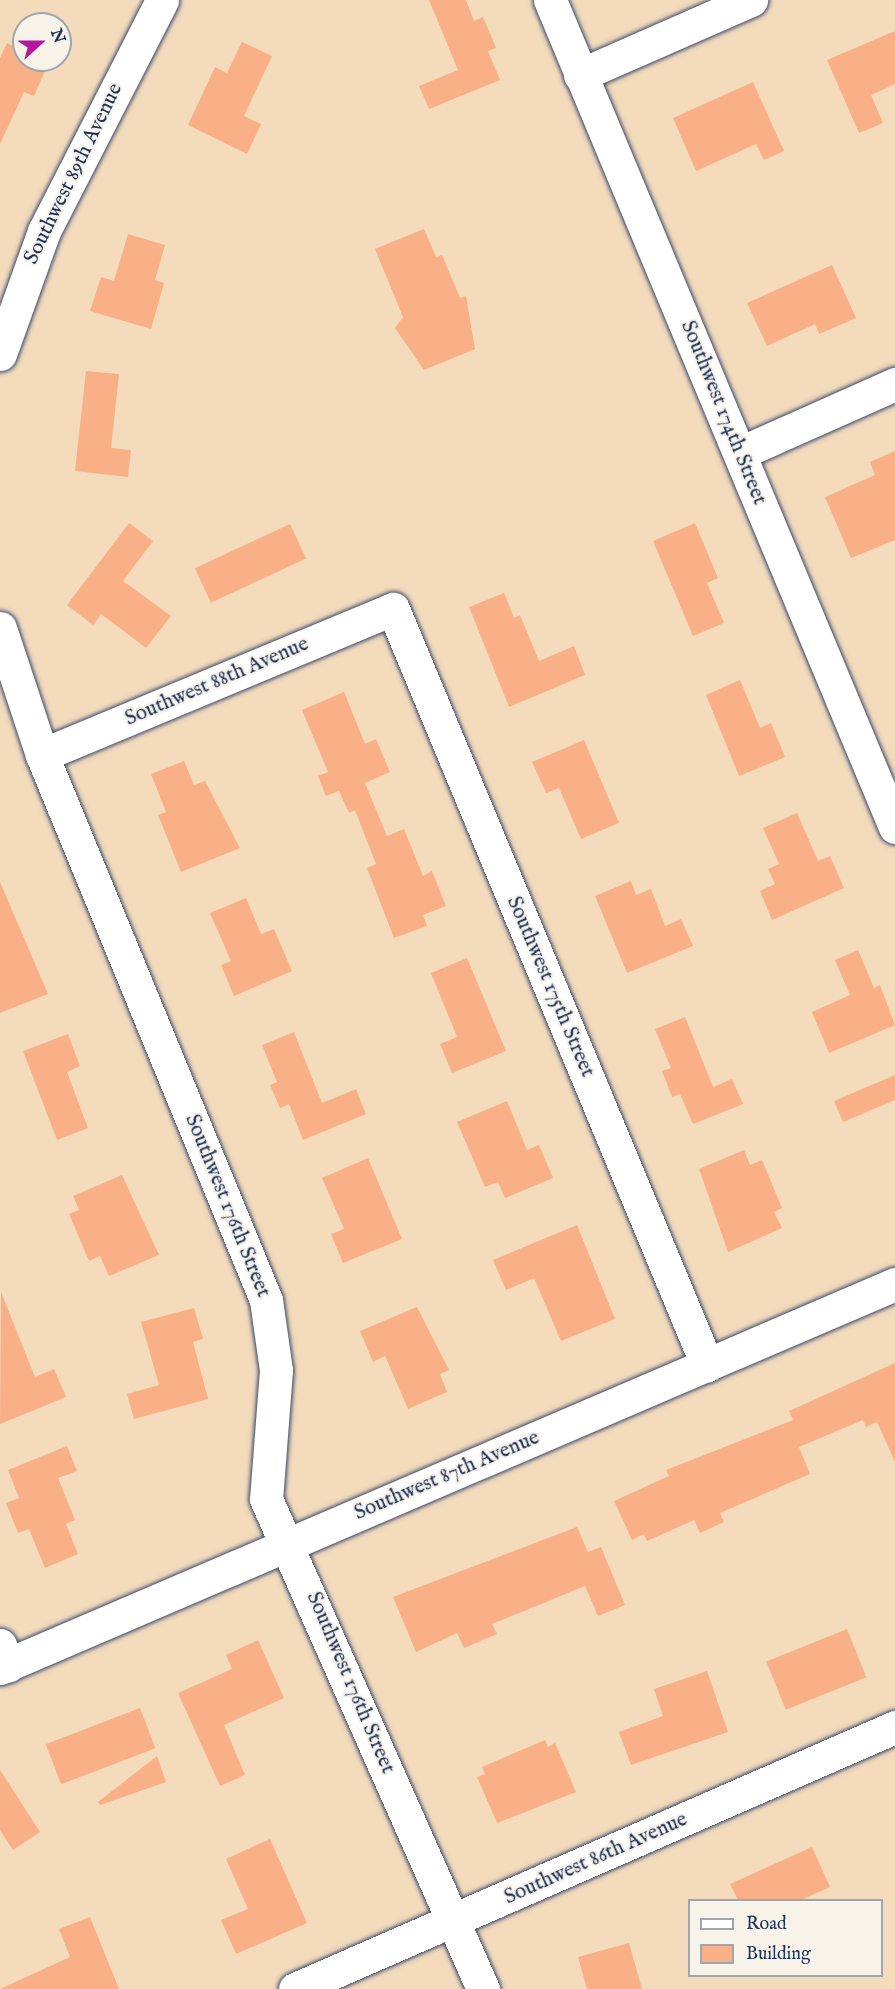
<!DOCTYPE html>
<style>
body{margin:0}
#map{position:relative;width:895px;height:1989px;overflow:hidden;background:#f3dbbc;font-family:"IM FELL English",serif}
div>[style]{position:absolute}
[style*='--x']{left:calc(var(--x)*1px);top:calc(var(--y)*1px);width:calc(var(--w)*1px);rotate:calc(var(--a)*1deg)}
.building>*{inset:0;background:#fab086;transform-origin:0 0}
.roads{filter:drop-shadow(0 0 2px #3b496c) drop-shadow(0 0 2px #3b496c)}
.street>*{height:33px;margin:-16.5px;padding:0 16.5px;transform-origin:16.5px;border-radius:16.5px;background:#fff}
.secondary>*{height:33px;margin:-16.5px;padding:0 16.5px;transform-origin:16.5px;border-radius:16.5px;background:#fff}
span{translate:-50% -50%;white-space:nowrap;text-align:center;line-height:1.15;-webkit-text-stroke:4.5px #f7f3e8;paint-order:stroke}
.street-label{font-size:21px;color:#1b2f5e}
.legend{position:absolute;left:688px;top:1899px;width:195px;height:78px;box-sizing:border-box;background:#f7f3e8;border:2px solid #9fa5b1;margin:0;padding:8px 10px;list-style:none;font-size:18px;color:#1b2f5e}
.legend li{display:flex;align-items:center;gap:12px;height:30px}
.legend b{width:30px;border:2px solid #9fa5b1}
.north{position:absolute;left:12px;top:12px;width:60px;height:60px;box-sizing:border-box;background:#f7f3e8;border:2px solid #9fa5b1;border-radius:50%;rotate:69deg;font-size:16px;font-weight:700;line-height:24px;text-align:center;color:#1b2f5e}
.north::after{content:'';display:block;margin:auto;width:21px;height:27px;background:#b5179e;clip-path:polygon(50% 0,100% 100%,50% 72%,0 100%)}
</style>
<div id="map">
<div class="building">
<div style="clip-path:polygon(429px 0,466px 0,474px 21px,483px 17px,496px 48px,488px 51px,500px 80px,429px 109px,419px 86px,458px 70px)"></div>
<div style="clip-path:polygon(895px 31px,895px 84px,871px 95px,883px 123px,859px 133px,827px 60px)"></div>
<div style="clip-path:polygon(242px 42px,272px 56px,244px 116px,261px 124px,247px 154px,188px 125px,215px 67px,227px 73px)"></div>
<div style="clip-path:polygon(7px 43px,24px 51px,24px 60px,49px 62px,34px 96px,24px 92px,0 144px,0 58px)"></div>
<div style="clip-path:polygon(753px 82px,784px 151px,764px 160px,756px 144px,696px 171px,673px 118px)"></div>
<div style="clip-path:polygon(424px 229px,436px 257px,442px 255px,460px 298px,466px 296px,475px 349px,424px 370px,395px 328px,403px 317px,375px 249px)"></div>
<div style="clip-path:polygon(128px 234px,165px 245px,155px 280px,164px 283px,151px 329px,90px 311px,101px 277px,114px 281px)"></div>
<div style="clip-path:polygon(832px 265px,856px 318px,819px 334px,815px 324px,767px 346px,747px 303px)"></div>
<div style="clip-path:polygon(86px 371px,119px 374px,111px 448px,131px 450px,128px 477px,75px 471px)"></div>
<div style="clip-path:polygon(895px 451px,895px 540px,851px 558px,825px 497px,875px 475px,870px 462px)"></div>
<div style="clip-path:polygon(129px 523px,153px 541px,123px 581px,171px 616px,146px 648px,101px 614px,93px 625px,67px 605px)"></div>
<div style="clip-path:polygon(695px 523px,718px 578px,707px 583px,724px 623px,693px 636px,653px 541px)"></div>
<div style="left:290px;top:524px;width:38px;height:105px;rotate:65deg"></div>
<div style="clip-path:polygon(504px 593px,514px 618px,520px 615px,539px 661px,574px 646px,585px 675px,509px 707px,469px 607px)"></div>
<div style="clip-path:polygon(740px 680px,760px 728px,771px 723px,785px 757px,739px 776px,706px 695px)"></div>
<div style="clip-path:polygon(344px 692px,365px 744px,376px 739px,390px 772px,365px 783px,387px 836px,404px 829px,423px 876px,432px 871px,446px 906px,423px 915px,427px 926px,394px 938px,367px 868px,376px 864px,355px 810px,349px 813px,339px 791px,326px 796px,318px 776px,328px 772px,302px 710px)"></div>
<div style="clip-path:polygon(584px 740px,619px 823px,581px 839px,559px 788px,546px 793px,532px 762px)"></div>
<div style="clip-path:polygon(184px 761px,194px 785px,205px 781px,240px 848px,181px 872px,158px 815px,166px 812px,151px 774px)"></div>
<div style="clip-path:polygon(797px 813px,818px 861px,830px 856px,844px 888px,772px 920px,760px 891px,775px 884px,768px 869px,779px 864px,763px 828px)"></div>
<div style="clip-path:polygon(631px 881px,636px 895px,651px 889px,665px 926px,681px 919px,693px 946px,627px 973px,595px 896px)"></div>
<div style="clip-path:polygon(0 882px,48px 994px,0 1013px)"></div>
<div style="clip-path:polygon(246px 898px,261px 934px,274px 929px,292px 971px,234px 996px,221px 965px,231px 961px,210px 913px)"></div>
<div style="clip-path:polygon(858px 950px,874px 988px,880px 985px,895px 1025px,829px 1053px,812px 1012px,850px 995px,835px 960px)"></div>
<div style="clip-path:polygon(467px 958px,506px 1051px,452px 1073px,440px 1044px,457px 1037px,431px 973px)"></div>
<div style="clip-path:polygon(685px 1017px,713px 1087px,732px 1079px,743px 1104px,693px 1124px,680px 1094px,672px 1097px,662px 1071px,671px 1068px,655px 1029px)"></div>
<div style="clip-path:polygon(294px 1032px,322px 1103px,356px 1089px,366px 1114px,303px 1140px,289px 1104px,280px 1108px,270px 1085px,277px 1082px,262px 1045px)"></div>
<div style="clip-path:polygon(68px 1034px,80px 1066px,67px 1072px,88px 1128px,57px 1140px,23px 1051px)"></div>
<div style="clip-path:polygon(895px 1075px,895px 1100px,843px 1122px,834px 1101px)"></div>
<div style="clip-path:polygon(507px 1101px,527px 1150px,539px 1145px,553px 1178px,505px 1198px,498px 1182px,485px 1187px,457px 1122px)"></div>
<div style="clip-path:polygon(744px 1150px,750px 1165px,762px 1160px,782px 1208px,774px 1212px,782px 1228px,728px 1252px,699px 1169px)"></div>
<div style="clip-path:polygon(368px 1158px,402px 1239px,343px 1263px,331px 1234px,344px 1229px,322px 1178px)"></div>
<div style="clip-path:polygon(122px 1175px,159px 1255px,109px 1276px,100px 1256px,89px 1261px,69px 1214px,79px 1210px,73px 1196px)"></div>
<div style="clip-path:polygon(577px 1225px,615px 1319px,561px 1341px,534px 1278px,506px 1290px,493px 1260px)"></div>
<div style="clip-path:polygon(1px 1292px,35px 1377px,54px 1369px,66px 1397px,0 1424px)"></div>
<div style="clip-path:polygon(417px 1307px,449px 1370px,440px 1374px,447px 1392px,408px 1409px,385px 1356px,373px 1362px,360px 1331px)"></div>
<div style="clip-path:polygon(194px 1308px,203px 1339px,193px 1342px,208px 1399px,134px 1419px,127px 1394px,159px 1385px,141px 1322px)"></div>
<div style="clip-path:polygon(895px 1363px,895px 1462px,877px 1422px,866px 1427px,863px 1420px,799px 1447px,810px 1474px,720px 1513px,724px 1522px,700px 1533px,694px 1520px,647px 1541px,644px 1534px,632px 1540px,614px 1501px,669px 1476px,666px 1470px,793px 1420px,789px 1411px)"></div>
<div style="clip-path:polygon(67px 1446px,77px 1471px,58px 1478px,75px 1520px,66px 1524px,78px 1554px,45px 1568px,29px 1529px,18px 1533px,6px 1503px,19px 1498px,8px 1470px)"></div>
<div style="clip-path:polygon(577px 1527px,588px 1552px,601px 1547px,625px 1605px,598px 1616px,585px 1586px,492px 1624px,497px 1634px,464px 1648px,457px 1633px,416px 1652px,393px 1597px)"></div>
<div style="left:847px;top:1629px;width:52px;height:87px;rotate:68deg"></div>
<div style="clip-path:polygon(258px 1640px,284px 1698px,224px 1725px,245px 1775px,220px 1786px,178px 1693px,232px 1669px,226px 1655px)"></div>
<div style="clip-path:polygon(707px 1671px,728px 1732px,631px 1765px,619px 1732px,663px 1716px,654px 1689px)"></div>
<div style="left:140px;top:1708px;width:43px;height:101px;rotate:69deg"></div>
<div style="clip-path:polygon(545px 1740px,548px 1747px,555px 1743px,576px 1792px,497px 1823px,477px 1777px,485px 1774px,482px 1767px)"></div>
<div style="clip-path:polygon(157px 1756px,166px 1782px,100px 1805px,98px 1802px)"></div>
<div style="clip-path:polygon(0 1770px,40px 1832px,13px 1850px,0 1830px)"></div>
<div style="clip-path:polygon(270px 1839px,307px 1923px,236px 1954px,221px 1920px,248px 1909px,226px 1859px)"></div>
<div style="clip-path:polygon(812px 1847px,830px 1887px,801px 1900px,738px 1900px,730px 1884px)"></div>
<div style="clip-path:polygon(90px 1917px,119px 1989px,0 1989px,70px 1957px,59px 1929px)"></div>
<div style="clip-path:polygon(629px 1943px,642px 1989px,587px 1989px,578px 1957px)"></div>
</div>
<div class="roads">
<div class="street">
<div style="--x:550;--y:0;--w:896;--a:67.36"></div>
<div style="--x:580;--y:75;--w:187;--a:-23.7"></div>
<div style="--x:0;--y:354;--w:131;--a:-70.3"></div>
<div style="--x:44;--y:231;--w:259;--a:-62.9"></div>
<div style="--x:740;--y:453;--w:170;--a:-24"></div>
<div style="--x:0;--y:628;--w:134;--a:71.7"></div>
<div style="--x:42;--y:755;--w:589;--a:67.66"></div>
<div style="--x:266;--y:1300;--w:71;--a:81.9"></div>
<div style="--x:276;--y:1370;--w:129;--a:94.4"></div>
<div style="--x:266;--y:1499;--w:536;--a:66.11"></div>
<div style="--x:42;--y:755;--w:380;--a:-22.6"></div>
<div style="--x:393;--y:609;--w:819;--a:67.44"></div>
<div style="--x:0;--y:1645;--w:22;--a:68"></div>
<div style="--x:295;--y:1989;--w:655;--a:-23.59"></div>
</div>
<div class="secondary">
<div style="--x:0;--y:1668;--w:974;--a:-23.22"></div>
</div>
</div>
<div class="street-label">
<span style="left:74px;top:174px;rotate:-64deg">Southwest 89th Avenue</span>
<span style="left:723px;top:413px;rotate:68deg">Southwest 174th Street</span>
<span style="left:217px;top:682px;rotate:-23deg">Southwest 88th Avenue</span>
<span style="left:550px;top:987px;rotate:67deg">Southwest 175th Street</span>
<span style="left:227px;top:1206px;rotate:68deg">Southwest 176th Street</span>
<span style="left:447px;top:1476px;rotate:-23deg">Southwest 87th Avenue</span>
<span style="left:350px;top:1683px;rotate:67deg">Southwest 176th Street</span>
<span style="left:596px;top:1859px;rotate:-24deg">Southwest 86th Avenue</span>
</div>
<ul class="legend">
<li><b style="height:8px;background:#fff"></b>Road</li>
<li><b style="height:16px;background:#fab086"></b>Building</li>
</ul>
<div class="north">N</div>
</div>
